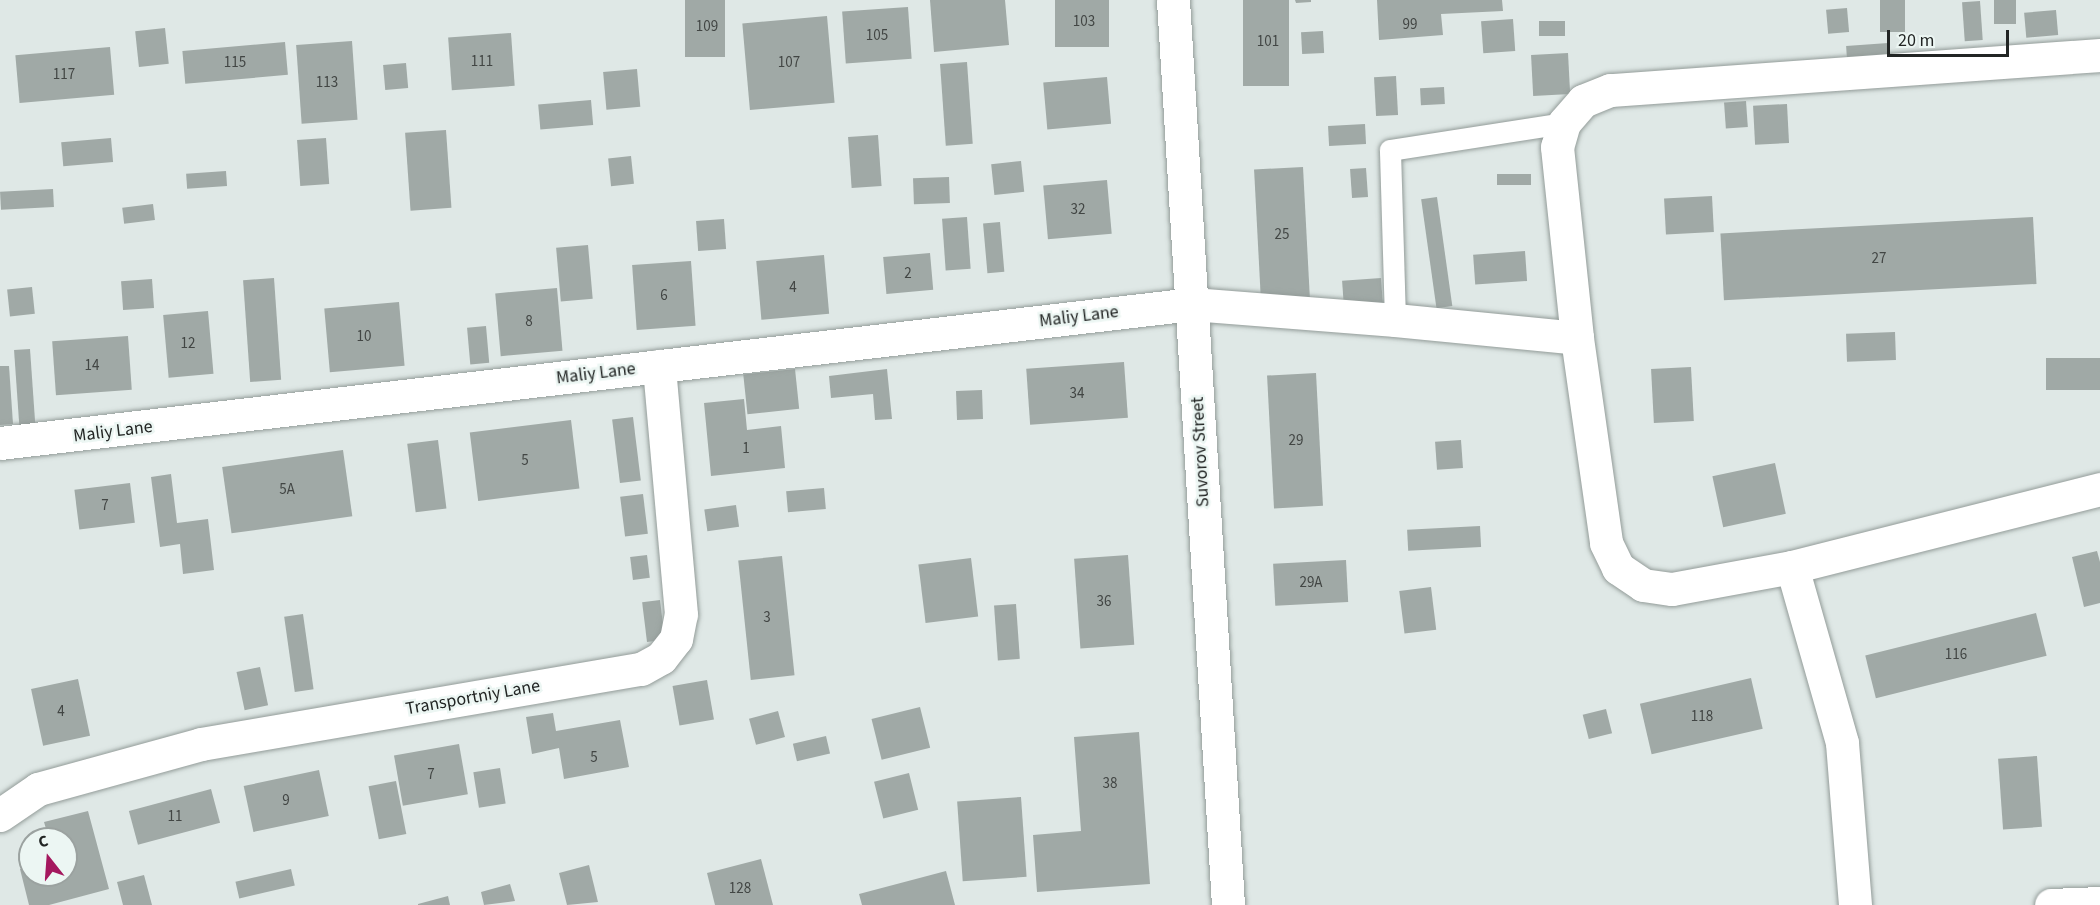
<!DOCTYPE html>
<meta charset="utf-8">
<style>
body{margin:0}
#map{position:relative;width:2100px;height:905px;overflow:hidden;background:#dfe8e6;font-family:"Source Sans 3",sans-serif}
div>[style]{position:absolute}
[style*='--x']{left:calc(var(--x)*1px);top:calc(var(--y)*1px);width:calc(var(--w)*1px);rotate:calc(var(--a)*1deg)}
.building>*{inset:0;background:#a0a9a6;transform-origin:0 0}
.roads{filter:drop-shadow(0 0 2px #939c99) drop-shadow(0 0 2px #939c99)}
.service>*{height:21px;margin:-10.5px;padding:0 10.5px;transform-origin:10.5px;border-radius:10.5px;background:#fff}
.minor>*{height:33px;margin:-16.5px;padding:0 16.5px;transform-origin:16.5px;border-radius:16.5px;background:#fff}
.tertiary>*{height:33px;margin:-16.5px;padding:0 16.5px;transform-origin:16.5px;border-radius:16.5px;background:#fff}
span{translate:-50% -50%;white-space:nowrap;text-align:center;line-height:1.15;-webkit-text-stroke:5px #ecf6f3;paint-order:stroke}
.number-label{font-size:15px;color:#424644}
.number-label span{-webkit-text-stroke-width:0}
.street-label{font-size:18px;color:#222524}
.north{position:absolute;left:18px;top:827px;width:60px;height:60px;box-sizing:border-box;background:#ecf6f3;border:2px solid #9ba2a0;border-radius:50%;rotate:343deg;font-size:16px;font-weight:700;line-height:24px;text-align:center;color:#222524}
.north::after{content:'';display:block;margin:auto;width:21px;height:27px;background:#a4185e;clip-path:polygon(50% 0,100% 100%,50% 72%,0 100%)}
.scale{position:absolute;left:1887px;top:30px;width:122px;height:27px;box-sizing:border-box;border:3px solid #222524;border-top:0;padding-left:8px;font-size:18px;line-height:21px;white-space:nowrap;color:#222524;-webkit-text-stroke:4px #ecf6f3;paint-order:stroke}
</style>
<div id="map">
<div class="building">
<div style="left:685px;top:0;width:40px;height:57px"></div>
<div style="clip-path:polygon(930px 0,1005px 0,1009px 45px,934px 52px)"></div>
<div style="left:1055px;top:0;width:54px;height:47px"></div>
<div style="left:1243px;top:0;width:46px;height:86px"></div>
<div style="clip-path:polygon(1295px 0,1311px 0,1311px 2px,1296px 3px)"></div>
<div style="clip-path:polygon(1377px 0,1502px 0,1503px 11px,1441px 14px,1443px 35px,1379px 40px)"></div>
<div style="left:1880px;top:0;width:25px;height:32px"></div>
<div style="left:1994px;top:0;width:22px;height:24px"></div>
<div style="left:1980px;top:1px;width:39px;height:18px;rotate:86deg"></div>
<div style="left:908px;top:7px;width:52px;height:66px;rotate:86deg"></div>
<div style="left:1847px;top:8px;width:24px;height:21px;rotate:85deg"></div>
<div style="left:2056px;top:10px;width:25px;height:32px;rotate:85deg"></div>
<div style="left:827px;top:16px;width:87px;height:85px;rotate:85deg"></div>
<div style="left:1513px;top:19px;width:32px;height:32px;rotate:86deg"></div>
<div style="left:1565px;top:21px;width:15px;height:26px;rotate:90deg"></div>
<div style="left:165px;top:28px;width:36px;height:30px;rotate:84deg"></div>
<div style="left:1323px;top:31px;width:22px;height:22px;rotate:87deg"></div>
<div style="left:511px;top:33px;width:53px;height:63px;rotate:86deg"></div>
<div style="left:352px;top:41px;width:79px;height:56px;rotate:86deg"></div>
<div style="left:285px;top:42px;width:33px;height:103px;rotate:85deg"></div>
<div style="left:1888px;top:43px;width:14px;height:42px;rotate:86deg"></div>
<div style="left:110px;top:47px;width:48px;height:95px;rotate:85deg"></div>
<div style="left:1568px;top:53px;width:41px;height:37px;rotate:87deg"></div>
<div style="left:967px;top:62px;width:82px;height:27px;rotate:86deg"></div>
<div style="left:406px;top:63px;width:25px;height:23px;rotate:85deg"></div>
<div style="left:637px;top:69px;width:38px;height:34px;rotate:85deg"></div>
<div style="left:1396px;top:76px;width:39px;height:22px;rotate:87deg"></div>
<div style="left:1107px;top:77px;width:47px;height:64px;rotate:85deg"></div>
<div style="left:1444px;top:87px;width:17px;height:24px;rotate:87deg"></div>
<div style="left:591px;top:100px;width:25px;height:53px;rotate:85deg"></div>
<div style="left:1746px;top:101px;width:26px;height:22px;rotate:86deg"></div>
<div style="left:1787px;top:104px;width:39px;height:34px;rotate:87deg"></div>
<div style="left:1365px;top:124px;width:20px;height:37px;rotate:87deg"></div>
<div style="left:446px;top:130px;width:78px;height:41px;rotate:86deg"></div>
<div style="left:878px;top:135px;width:51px;height:30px;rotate:86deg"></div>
<div style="left:111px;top:138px;width:24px;height:50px;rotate:85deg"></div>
<div style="left:326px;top:138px;width:46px;height:29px;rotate:86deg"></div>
<div style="left:631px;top:156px;width:28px;height:23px;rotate:84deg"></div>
<div style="left:1021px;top:161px;width:31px;height:30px;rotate:84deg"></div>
<div style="left:1303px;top:167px;width:133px;height:49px;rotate:87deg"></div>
<div style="left:1366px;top:168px;width:29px;height:16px;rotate:86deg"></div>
<div style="left:226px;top:171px;width:15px;height:40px;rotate:86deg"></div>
<div style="left:1531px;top:174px;width:11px;height:34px;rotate:90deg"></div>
<div style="left:949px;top:177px;width:26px;height:36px;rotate:88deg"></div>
<div style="left:1107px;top:180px;width:54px;height:64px;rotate:85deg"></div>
<div style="left:53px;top:189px;width:18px;height:53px;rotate:87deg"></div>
<div style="left:1712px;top:196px;width:36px;height:48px;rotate:87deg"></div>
<div style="left:1437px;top:197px;width:110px;height:16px;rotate:82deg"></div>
<div style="left:153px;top:204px;width:16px;height:31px;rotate:83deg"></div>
<div style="left:967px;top:217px;width:52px;height:25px;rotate:86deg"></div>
<div style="left:2033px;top:217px;width:67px;height:313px;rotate:87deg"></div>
<div style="left:724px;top:219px;width:30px;height:28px;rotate:86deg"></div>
<div style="left:1000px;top:222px;width:50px;height:17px;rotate:85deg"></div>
<div style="left:588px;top:245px;width:54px;height:32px;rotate:85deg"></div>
<div style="left:1525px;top:251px;width:30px;height:52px;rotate:86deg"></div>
<div style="left:930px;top:253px;width:37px;height:47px;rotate:85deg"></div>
<div style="left:824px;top:255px;width:59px;height:68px;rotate:85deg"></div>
<div style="left:691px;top:261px;width:65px;height:59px;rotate:86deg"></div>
<div style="left:274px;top:278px;width:102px;height:31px;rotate:86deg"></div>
<div style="left:1381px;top:278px;width:28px;height:39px;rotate:86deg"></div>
<div style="left:152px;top:279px;width:29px;height:31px;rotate:86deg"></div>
<div style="left:32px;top:287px;width:27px;height:25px;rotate:84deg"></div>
<div style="left:557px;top:288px;width:63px;height:62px;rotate:85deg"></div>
<div style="left:399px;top:302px;width:64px;height:75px;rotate:85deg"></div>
<div style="left:208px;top:311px;width:63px;height:45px;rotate:85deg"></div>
<div style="left:486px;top:326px;width:37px;height:19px;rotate:85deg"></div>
<div style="left:1895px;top:332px;width:28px;height:49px;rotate:88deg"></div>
<div style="left:128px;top:336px;width:54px;height:76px;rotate:86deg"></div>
<div style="left:30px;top:349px;width:77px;height:16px;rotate:86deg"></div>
<div style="left:2100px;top:358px;width:32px;height:54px;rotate:90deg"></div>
<div style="left:1124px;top:362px;width:56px;height:98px;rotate:86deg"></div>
<div style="clip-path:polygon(0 366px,9px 366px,13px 424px,0 425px)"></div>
<div style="left:1691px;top:367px;width:54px;height:40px;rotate:87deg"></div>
<div style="left:795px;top:369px;width:40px;height:52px;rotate:84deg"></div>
<div style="clip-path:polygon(887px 369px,892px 419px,875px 420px,873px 394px,831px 398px,829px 376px)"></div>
<div style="left:1316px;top:373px;width:133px;height:49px;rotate:87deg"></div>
<div style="left:982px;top:390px;width:29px;height:26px;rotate:88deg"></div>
<div style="clip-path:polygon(744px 399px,747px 430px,781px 426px,785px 468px,711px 476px,704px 403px)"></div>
<div style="left:633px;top:417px;width:64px;height:21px;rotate:83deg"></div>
<div style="left:571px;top:420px;width:69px;height:102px;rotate:83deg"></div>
<div style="left:438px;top:440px;width:69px;height:31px;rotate:83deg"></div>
<div style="left:1461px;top:440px;width:28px;height:26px;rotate:86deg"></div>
<div style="left:343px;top:450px;width:67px;height:122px;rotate:82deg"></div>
<div style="left:1775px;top:463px;width:52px;height:64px;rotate:78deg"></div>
<div style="clip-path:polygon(171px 474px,177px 523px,208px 519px,214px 570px,183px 574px,180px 544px,160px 547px,151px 477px)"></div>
<div style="left:130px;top:483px;width:40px;height:56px;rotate:83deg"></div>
<div style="left:824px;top:488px;width:21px;height:38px;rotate:85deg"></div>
<div style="left:643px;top:494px;width:40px;height:23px;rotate:83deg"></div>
<div style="left:736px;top:505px;width:22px;height:32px;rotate:82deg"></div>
<div style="left:1480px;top:526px;width:21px;height:73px;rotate:87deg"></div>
<div style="clip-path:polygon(2097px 551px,2100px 562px,2100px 603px,2084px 607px,2072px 557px)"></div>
<div style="left:647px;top:555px;width:23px;height:17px;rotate:83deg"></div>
<div style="left:1128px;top:555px;width:90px;height:54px;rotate:86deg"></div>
<div style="left:782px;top:556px;width:120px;height:44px;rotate:84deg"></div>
<div style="left:971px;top:558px;width:59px;height:53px;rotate:83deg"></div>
<div style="left:1346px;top:560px;width:42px;height:73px;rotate:87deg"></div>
<div style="left:1431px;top:587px;width:43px;height:32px;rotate:83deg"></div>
<div style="left:660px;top:600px;width:40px;height:18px;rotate:83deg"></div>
<div style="left:1016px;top:604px;width:55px;height:22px;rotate:86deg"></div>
<div style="left:2036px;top:613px;width:44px;height:176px;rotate:76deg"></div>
<div style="left:303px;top:614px;width:76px;height:19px;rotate:82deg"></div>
<div style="left:260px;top:667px;width:39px;height:24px;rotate:78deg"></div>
<div style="left:1751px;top:678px;width:52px;height:114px;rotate:77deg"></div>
<div style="left:78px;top:679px;width:58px;height:48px;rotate:78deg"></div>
<div style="left:707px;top:680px;width:40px;height:35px;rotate:80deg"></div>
<div style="left:920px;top:707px;width:42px;height:50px;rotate:76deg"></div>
<div style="left:1606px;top:709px;width:25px;height:24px;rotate:76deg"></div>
<div style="left:778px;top:711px;width:27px;height:30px;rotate:75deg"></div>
<div style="clip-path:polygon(553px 713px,556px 731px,620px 720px,629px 767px,564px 779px,559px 748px,532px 754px,526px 717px)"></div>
<div style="clip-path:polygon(1139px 732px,1150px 884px,1037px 892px,1033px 835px,1081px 831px,1074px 737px)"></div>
<div style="left:826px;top:736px;width:18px;height:34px;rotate:77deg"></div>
<div style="left:459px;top:744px;width:51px;height:66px;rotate:80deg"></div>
<div style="left:2037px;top:756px;width:71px;height:39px;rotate:86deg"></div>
<div style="left:500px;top:768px;width:36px;height:27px;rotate:81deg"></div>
<div style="left:319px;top:770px;width:47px;height:77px;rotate:78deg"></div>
<div style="left:909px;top:773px;width:38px;height:36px;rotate:76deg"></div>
<div style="left:396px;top:781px;width:54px;height:28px;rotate:79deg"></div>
<div style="left:211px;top:789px;width:35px;height:85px;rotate:75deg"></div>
<div style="left:1021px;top:797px;width:80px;height:64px;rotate:86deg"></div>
<div style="clip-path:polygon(88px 811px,109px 889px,49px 905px,29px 905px,20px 869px,30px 867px,30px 875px,66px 875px,66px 839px,49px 839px,44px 822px)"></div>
<div style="clip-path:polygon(761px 859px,773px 905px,715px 905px,707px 873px)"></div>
<div style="clip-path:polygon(589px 865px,598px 902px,567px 905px,559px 873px)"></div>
<div style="left:291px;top:869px;width:17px;height:57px;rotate:77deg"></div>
<div style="clip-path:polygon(946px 871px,955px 905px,862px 905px,859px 894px)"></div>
<div style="clip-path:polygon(144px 875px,152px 905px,123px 905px,117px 882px)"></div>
<div style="clip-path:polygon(510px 884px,515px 901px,484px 905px,481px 892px)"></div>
<div style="clip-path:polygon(448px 896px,450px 905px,418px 905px,418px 904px)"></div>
</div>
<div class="roads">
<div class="service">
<div style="--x:1395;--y:320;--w:170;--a:-91.7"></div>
<div style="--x:1390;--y:150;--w:176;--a:-8.8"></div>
</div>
<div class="minor">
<div style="--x:1173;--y:0;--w:907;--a:86.52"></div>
<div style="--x:2100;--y:55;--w:491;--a:175.9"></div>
<div style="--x:1610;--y:90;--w:29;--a:158"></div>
<div style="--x:1583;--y:101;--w:29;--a:131"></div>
<div style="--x:1564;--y:123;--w:25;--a:106"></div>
<div style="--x:1557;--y:147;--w:192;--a:84"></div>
<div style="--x:1577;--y:338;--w:207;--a:81.9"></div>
<div style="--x:1606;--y:543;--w:28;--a:64"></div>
<div style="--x:1618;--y:568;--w:30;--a:34"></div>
<div style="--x:1643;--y:585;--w:29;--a:8"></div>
<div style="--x:1672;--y:589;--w:122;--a:-10.4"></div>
<div style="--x:1792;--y:567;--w:318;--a:-14.2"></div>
<div style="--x:0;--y:443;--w:1200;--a:-6.65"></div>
<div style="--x:1192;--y:304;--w:204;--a:4.5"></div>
<div style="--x:1395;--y:320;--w:183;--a:5.6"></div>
<div style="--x:1792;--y:567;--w:183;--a:74.1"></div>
<div style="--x:1842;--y:743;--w:163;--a:85.4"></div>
<div style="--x:0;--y:815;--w:46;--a:-34.4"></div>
<div style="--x:38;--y:789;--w:169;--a:-15.4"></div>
<div style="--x:201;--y:744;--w:446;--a:-9.7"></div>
<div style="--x:641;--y:669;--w:23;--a:-29"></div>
<div style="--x:661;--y:658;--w:24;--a:-52"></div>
<div style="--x:676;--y:639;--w:25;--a:-79"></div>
<div style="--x:681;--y:614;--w:249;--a:-95.1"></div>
</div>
<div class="tertiary">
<div style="--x:2051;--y:905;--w:49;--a:-2.3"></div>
</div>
</div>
<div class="number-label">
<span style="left:1084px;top:22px">103</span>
<span style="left:1410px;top:25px">99</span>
<span style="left:707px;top:27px">109</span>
<span style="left:877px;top:36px">105</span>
<span style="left:1268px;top:42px">101</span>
<span style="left:482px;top:62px">111</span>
<span style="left:235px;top:63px">115</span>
<span style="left:789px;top:63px">107</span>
<span style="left:64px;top:75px">117</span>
<span style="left:327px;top:83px">113</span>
<span style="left:1078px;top:210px">32</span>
<span style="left:1282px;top:235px">25</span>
<span style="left:1879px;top:259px">27</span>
<span style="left:908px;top:274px">2</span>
<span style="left:793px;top:288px">4</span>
<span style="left:664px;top:296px">6</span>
<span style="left:529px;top:322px">8</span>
<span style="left:364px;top:337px">10</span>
<span style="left:188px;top:344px">12</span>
<span style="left:92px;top:366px">14</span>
<span style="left:1077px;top:394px">34</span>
<span style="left:1296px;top:441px">29</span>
<span style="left:746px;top:449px">1</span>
<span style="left:525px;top:461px">5</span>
<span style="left:287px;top:490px">5А</span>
<span style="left:105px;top:506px">7</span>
<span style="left:1311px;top:583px">29А</span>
<span style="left:1104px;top:602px">36</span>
<span style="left:767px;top:618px">3</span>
<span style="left:1956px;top:655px">116</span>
<span style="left:61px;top:712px">4</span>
<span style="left:1702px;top:717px">118</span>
<span style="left:594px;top:758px">5</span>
<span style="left:431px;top:775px">7</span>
<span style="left:1110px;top:784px">38</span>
<span style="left:286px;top:801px">9</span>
<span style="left:175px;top:817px">11</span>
<span style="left:740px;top:889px">128</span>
</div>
<div class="street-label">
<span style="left:1079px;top:317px;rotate:-7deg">Maliy Lane</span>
<span style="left:596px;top:374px;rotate:-7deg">Maliy Lane</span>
<span style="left:113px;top:432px;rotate:-7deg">Maliy Lane</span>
<span style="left:1201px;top:452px;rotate:-93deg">Suvorov Street</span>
<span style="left:473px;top:698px;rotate:-10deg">Transportniy Lane</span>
</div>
<div class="north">С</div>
<div class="scale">20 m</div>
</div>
